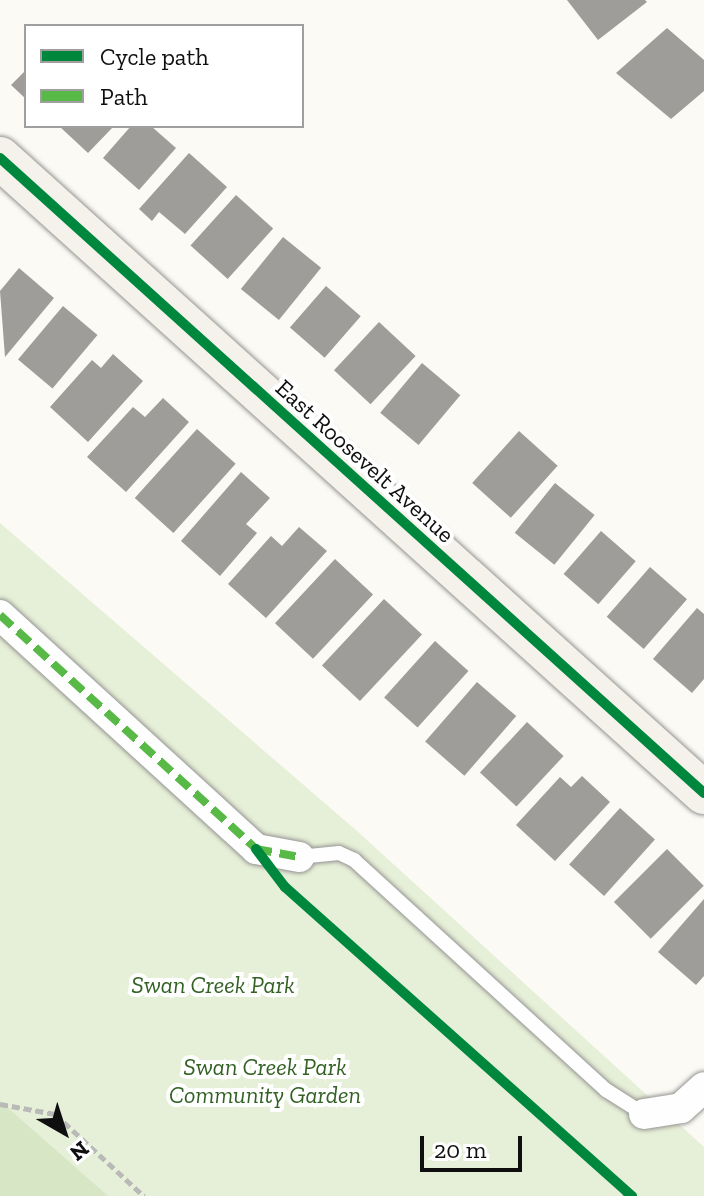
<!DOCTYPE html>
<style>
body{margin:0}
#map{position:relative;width:704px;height:1196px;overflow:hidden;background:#fbfaf5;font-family:"Zilla Slab",serif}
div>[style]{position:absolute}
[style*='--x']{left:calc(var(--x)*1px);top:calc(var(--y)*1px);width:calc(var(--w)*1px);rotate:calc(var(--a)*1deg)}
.green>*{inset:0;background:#e6efd7}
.forest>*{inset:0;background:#d7e6c5}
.building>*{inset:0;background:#9f9d9a;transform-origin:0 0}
.path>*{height:5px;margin-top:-2.5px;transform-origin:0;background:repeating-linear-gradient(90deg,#b9b9b8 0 8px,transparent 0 12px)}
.roads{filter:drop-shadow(0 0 2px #959593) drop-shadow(0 0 2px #959593)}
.lane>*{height:14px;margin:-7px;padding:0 7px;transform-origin:7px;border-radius:7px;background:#fefefe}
.street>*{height:30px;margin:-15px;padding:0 15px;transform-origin:15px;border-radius:15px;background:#fefefe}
.secondary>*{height:42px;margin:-21px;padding:0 21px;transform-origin:21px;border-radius:21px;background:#f4f2eb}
.quiet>*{height:8px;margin-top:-4px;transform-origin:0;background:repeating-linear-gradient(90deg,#58b947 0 16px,transparent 0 24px)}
.cycleway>*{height:10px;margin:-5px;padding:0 5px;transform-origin:5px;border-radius:5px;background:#00873e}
span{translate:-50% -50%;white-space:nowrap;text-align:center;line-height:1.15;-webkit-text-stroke:8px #fff;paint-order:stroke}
.street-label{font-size:24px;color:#0f0f0f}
.park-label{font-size:24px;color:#336124;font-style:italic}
.legend{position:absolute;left:24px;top:24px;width:280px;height:104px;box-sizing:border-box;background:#fff;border:2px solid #9f9f9f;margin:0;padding:10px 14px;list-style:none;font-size:24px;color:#0f0f0f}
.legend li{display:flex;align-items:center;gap:16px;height:40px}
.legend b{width:40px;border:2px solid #9f9f9f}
.north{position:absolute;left:24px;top:1092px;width:80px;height:80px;-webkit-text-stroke:6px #fff;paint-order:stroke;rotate:141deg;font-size:22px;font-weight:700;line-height:32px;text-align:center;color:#0f0f0f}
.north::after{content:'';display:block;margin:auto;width:28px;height:36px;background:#0f0f0f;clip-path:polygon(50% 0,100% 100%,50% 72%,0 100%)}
.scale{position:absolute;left:420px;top:1136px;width:102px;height:36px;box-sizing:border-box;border:4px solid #0f0f0f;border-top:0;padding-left:10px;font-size:24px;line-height:28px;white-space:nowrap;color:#0f0f0f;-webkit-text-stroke:6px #fff;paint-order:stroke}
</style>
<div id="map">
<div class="green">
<div style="clip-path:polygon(0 523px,357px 831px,704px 1147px,704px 1196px,0 1196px)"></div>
</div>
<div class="forest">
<div style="clip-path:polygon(0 1101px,108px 1196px,0 1196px)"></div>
</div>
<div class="building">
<div style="clip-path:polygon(567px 0,645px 0,647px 2px,598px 40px)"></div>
<div style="clip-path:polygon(667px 28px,704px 60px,704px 91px,671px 119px,616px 73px)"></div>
<div style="clip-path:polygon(26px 70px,26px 99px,11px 85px)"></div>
<div style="clip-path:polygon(59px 126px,114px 126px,88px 153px)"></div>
<div style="clip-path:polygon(131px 126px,151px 126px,176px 148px,139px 190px,103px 158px)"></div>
<div style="clip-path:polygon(189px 153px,227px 187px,185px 234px,159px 212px,152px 221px,139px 209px)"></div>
<div style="left:236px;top:195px;width:50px;height:68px;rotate:42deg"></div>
<div style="left:283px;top:237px;width:49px;height:67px;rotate:39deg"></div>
<div style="clip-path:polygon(19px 268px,54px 298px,5px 357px,0 291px)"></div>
<div style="left:326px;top:286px;width:46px;height:55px;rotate:41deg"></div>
<div style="left:63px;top:306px;width:45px;height:70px;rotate:40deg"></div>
<div style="left:379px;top:322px;width:50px;height:66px;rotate:43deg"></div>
<div style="clip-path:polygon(113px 354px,143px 381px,88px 442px,50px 407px,92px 360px,101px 368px)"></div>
<div style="left:422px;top:363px;width:50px;height:65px;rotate:40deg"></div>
<div style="clip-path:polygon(163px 398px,189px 422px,126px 492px,87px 457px,133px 407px,145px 417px)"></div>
<div style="left:197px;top:429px;width:52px;height:93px;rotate:42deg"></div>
<div style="left:519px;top:431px;width:52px;height:70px;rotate:42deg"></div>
<div style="clip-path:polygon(241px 472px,270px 498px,246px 524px,257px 533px,220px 576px,181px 541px)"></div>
<div style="left:555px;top:483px;width:51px;height:64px;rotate:39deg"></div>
<div style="clip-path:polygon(299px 527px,327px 551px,266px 618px,228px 584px,271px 536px,282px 546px)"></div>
<div style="left:601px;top:531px;width:46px;height:57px;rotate:41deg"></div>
<div style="left:335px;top:559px;width:52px;height:88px;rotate:43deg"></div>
<div style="left:650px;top:567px;width:49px;height:66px;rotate:41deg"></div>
<div style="left:384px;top:599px;width:52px;height:91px;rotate:43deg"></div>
<div style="clip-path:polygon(697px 608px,704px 614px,704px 679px,692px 693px,653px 659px)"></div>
<div style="left:435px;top:641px;width:45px;height:76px;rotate:42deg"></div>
<div style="left:477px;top:682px;width:52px;height:79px;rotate:41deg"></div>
<div style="left:527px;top:722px;width:50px;height:69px;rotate:43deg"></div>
<div style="clip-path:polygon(582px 776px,610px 802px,555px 861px,516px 825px,560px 777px,571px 787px)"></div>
<div style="left:620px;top:808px;width:47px;height:76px;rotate:42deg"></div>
<div style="left:667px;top:849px;width:52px;height:75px;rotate:45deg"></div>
<div style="clip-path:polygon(704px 899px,704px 976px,696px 985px,658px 952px)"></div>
</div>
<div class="path">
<div style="--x:0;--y:1104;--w:56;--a:10.3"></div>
<div style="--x:55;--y:1114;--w:121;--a:42.7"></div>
<div style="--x:624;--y:1188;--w:8;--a:83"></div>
</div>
<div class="roads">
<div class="lane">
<div style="--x:299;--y:857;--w:40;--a:-5.7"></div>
<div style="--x:339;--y:853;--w:17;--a:25"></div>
<div style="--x:354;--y:860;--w:341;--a:42.4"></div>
<div style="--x:606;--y:1090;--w:45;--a:32.3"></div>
</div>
<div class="street">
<div style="--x:0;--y:615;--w:347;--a:42.4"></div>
<div style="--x:256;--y:849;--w:44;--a:10.5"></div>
<div style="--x:644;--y:1114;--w:37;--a:-9"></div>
<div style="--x:681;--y:1108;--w:31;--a:-42"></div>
</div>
<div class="secondary">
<div style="--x:0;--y:158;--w:948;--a:42.05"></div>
</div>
</div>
<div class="quiet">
<div style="--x:0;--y:615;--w:347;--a:42.4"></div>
<div style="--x:256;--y:849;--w:44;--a:10.5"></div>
</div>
<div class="cycleway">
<div style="--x:0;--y:158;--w:948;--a:42.05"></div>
<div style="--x:256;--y:849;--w:48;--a:52.7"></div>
<div style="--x:285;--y:887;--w:465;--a:41.7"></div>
</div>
<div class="street-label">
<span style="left:365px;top:461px;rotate:42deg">East Roosevelt Avenue</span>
</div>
<div class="park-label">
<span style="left:213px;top:985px">Swan Creek Park</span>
<span style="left:265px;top:1081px">Swan Creek Park<br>Community Garden</span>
</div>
<ul class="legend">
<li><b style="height:10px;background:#00873e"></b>Cycle path</li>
<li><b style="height:10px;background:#58b947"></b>Path</li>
</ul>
<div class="north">N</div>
<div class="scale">20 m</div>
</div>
